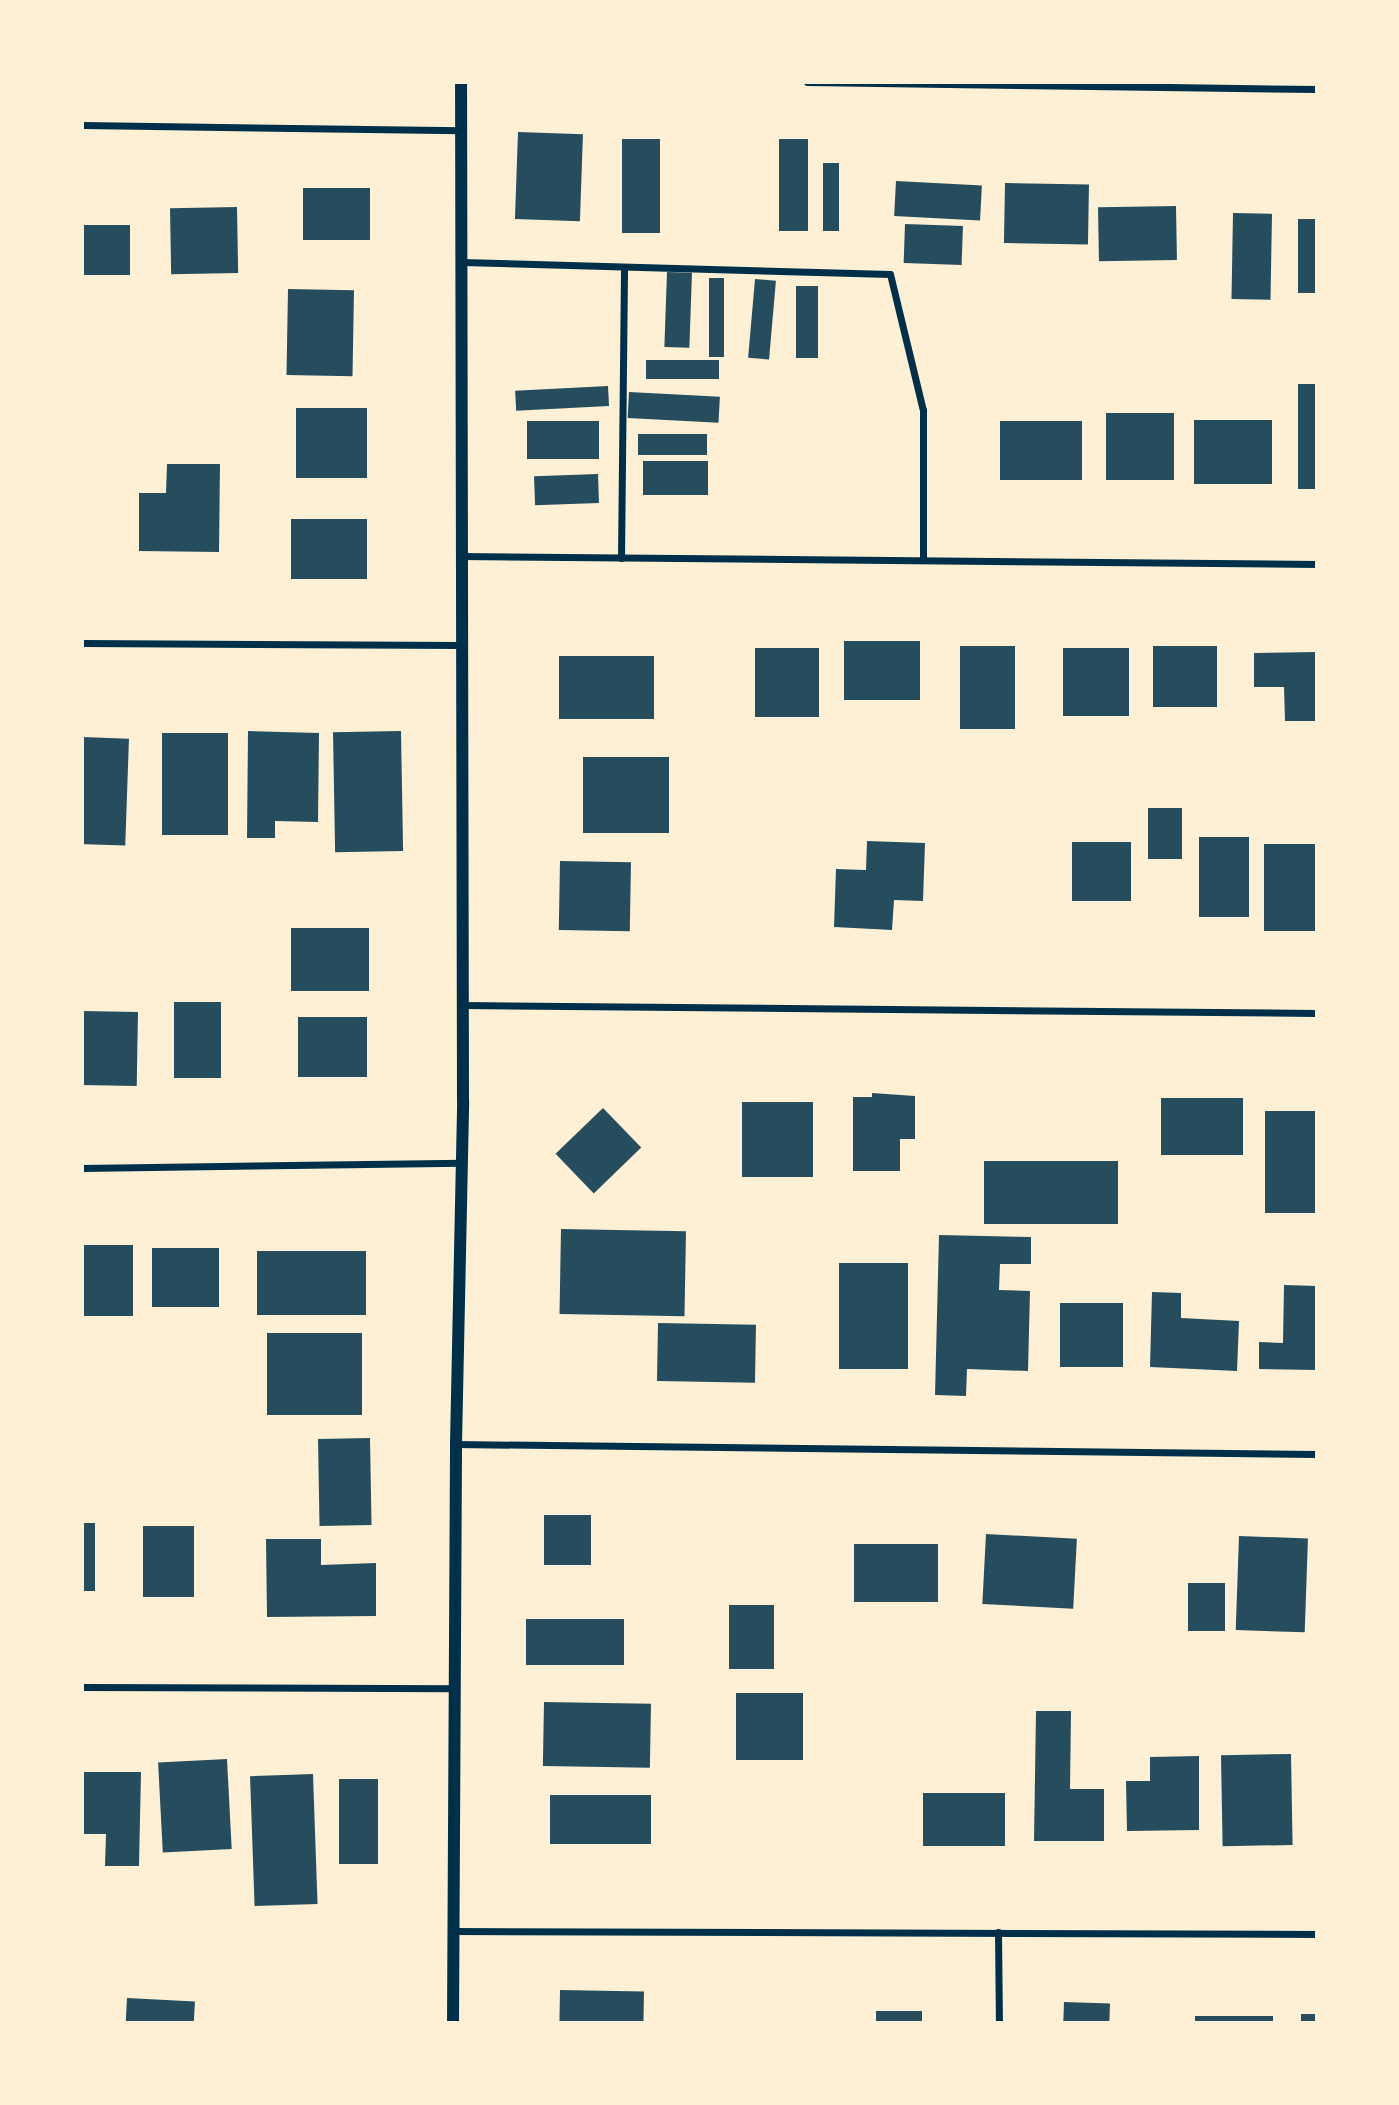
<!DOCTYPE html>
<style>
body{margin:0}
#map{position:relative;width:1399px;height:2105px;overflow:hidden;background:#fdf0d5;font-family:Georgia,serif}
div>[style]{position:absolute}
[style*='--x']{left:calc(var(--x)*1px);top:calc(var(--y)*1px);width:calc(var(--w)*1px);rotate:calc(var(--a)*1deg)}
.building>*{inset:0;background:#264d5e;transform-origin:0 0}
.minor>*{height:7px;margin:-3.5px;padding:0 3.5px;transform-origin:3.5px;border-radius:3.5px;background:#003049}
.tertiary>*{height:12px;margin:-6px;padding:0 6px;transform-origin:6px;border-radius:6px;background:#003049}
span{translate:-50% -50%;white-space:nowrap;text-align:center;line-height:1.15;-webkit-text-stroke:5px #fdf0d5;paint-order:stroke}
.frame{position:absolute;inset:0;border:84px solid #fdf0d5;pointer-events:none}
</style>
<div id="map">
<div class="building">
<div style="left:518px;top:132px;width:65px;height:87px;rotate:2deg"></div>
<div style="left:622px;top:139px;width:38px;height:94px"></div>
<div style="left:779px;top:139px;width:29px;height:92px"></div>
<div style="left:823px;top:163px;width:16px;height:68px"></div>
<div style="left:896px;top:181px;width:86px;height:35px;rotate:3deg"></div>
<div style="left:1005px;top:183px;width:84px;height:60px;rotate:1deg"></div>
<div style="left:303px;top:188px;width:67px;height:52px"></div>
<div style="left:1176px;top:206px;width:54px;height:78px;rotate:89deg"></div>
<div style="left:237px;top:207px;width:66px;height:67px;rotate:89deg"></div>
<div style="left:1233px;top:213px;width:39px;height:86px;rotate:1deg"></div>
<div style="left:1298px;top:219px;width:19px;height:74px"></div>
<div style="left:905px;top:224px;width:58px;height:39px;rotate:2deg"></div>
<div style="left:82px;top:225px;width:48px;height:50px"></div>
<div style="left:667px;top:272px;width:25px;height:75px;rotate:2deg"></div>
<div style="left:709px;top:278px;width:15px;height:79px"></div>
<div style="left:755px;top:279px;width:21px;height:79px;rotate:5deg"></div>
<div style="left:796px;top:286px;width:22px;height:72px"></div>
<div style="left:288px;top:289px;width:66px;height:86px;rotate:1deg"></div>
<div style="left:646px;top:360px;width:73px;height:19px"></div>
<div style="left:1298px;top:384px;width:19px;height:105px"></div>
<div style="left:608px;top:386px;width:20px;height:93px;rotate:87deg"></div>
<div style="left:629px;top:392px;width:91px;height:26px;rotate:3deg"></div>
<div style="left:296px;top:408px;width:71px;height:70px"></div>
<div style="left:1174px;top:413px;width:67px;height:68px;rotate:90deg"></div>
<div style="left:1272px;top:420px;width:64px;height:78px;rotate:90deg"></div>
<div style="left:527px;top:421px;width:72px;height:38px"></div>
<div style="left:1000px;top:421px;width:82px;height:59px"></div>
<div style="left:638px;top:434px;width:69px;height:21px"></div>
<div style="left:643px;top:461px;width:65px;height:34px"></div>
<div style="clip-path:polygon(167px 464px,220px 464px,219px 552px,139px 551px,139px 493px,166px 493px)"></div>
<div style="left:598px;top:474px;width:29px;height:64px;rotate:88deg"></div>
<div style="left:291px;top:519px;width:76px;height:60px"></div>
<div style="left:844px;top:641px;width:76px;height:59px"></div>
<div style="left:960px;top:646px;width:55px;height:83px"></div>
<div style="left:1153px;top:646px;width:64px;height:61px"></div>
<div style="left:755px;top:648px;width:64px;height:69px"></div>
<div style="left:1063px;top:648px;width:66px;height:68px"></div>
<div style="clip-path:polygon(1317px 652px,1317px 721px,1285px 721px,1284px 687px,1254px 687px,1254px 653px)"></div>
<div style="left:559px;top:656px;width:95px;height:63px"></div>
<div style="clip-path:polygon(248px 731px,319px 733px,318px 822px,275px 821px,275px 838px,247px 838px)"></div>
<div style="left:401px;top:731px;width:120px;height:68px;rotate:89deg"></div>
<div style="left:162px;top:733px;width:66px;height:102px"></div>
<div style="left:82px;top:737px;width:47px;height:107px;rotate:2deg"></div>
<div style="left:583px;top:757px;width:86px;height:76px"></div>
<div style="left:1182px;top:808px;width:51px;height:34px;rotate:90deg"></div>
<div style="left:1199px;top:837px;width:50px;height:80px"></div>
<div style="clip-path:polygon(867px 841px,925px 843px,923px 901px,894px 900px,892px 930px,834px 927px,836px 869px,866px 870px)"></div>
<div style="left:1072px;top:842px;width:59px;height:59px"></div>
<div style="left:1317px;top:844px;width:87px;height:53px;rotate:90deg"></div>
<div style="left:560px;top:861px;width:71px;height:69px;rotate:1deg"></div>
<div style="left:291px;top:928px;width:78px;height:63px"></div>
<div style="left:221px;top:1002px;width:76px;height:47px;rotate:90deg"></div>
<div style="left:82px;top:1011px;width:56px;height:74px;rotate:1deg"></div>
<div style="left:298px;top:1017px;width:69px;height:60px"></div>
<div style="clip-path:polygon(872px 1093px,915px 1096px,915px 1139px,900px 1139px,900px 1171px,853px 1171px,853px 1097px,872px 1097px)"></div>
<div style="left:1161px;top:1098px;width:82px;height:57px"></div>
<div style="left:813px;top:1102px;width:75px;height:71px;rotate:90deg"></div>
<div style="left:603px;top:1108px;width:55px;height:66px;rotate:46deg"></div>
<div style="left:1265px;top:1111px;width:52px;height:102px"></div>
<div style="left:1118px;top:1161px;width:63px;height:134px;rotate:90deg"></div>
<div style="left:561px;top:1229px;width:125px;height:85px;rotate:1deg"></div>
<div style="clip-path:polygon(939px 1235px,1031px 1237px,1031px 1264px,1000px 1264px,999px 1290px,1030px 1291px,1028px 1371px,967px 1369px,966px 1396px,935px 1395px)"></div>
<div style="left:82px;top:1245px;width:51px;height:71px"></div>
<div style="left:152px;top:1248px;width:67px;height:59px"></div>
<div style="left:366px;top:1251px;width:64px;height:109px;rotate:90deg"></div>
<div style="left:839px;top:1263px;width:69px;height:106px"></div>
<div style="clip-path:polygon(1284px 1285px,1317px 1286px,1317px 1370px,1259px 1369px,1259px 1342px,1283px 1343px)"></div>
<div style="clip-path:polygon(1152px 1292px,1181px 1293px,1181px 1318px,1239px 1321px,1237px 1371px,1150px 1367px)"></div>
<div style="left:1060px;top:1303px;width:63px;height:64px"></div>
<div style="left:658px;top:1323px;width:98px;height:58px;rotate:1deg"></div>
<div style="left:267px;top:1333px;width:95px;height:82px"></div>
<div style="left:370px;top:1438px;width:87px;height:52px;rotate:89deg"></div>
<div style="left:544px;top:1515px;width:47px;height:50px"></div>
<div style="left:82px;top:1523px;width:13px;height:68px"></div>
<div style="left:143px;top:1526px;width:51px;height:71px"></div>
<div style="left:986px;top:1534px;width:91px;height:70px;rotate:3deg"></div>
<div style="left:1239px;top:1536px;width:69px;height:94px;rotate:2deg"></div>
<div style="clip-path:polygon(266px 1539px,321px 1539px,321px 1565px,376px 1563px,376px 1616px,267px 1617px)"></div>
<div style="left:854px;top:1544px;width:84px;height:58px"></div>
<div style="left:1188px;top:1583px;width:37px;height:48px"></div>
<div style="left:729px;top:1605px;width:45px;height:64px"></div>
<div style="left:624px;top:1619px;width:46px;height:98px;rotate:90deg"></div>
<div style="left:736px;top:1693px;width:67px;height:67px"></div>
<div style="left:544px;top:1702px;width:107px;height:64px;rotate:1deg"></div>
<div style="clip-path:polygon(1036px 1711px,1071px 1711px,1070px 1789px,1104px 1789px,1104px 1841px,1034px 1841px)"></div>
<div style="left:1291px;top:1754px;width:91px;height:70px;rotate:89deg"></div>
<div style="clip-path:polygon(1199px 1756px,1199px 1830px,1127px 1831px,1126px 1781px,1150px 1781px,1150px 1757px)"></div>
<div style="left:227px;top:1759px;width:90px;height:69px;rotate:87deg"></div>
<div style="clip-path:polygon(82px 1772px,141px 1772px,139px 1866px,105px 1866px,106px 1834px,82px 1834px)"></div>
<div style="left:313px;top:1774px;width:130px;height:63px;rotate:88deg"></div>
<div style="left:339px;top:1779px;width:39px;height:85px"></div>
<div style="left:1005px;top:1793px;width:53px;height:82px;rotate:90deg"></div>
<div style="left:550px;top:1795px;width:101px;height:49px"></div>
<div style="left:560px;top:1990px;width:84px;height:33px;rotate:1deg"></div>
<div style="left:127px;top:1998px;width:68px;height:25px;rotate:3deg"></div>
<div style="left:1064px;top:2002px;width:46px;height:21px;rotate:2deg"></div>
<div style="left:876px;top:2011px;width:46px;height:12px"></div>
<div style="left:1301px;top:2014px;width:16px;height:9px"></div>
<div style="left:1195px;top:2016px;width:78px;height:7px"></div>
</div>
<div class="minor">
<div style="--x:807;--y:82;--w:510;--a:0.79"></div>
<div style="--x:82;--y:125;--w:379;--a:0.8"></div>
<div style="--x:461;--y:262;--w:429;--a:1.6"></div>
<div style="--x:890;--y:274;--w:140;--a:76.4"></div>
<div style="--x:923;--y:410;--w:149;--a:90"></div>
<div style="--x:460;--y:556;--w:857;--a:0.53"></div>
<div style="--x:621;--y:558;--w:291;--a:-89.4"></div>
<div style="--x:82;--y:643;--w:378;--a:0.3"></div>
<div style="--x:463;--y:1005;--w:854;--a:0.54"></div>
<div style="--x:82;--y:1168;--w:380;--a:-0.8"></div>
<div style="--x:456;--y:1444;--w:861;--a:0.67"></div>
<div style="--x:82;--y:1687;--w:372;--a:0.2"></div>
<div style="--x:453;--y:1931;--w:864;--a:0.2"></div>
<div style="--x:998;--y:1932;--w:91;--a:89.4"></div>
</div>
<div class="tertiary">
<div style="--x:453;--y:2023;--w:579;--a:-89.7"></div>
<div style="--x:456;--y:1444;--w:343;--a:-88.8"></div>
<div style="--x:463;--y:1101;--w:1019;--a:-90.11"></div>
</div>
<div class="frame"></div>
</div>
